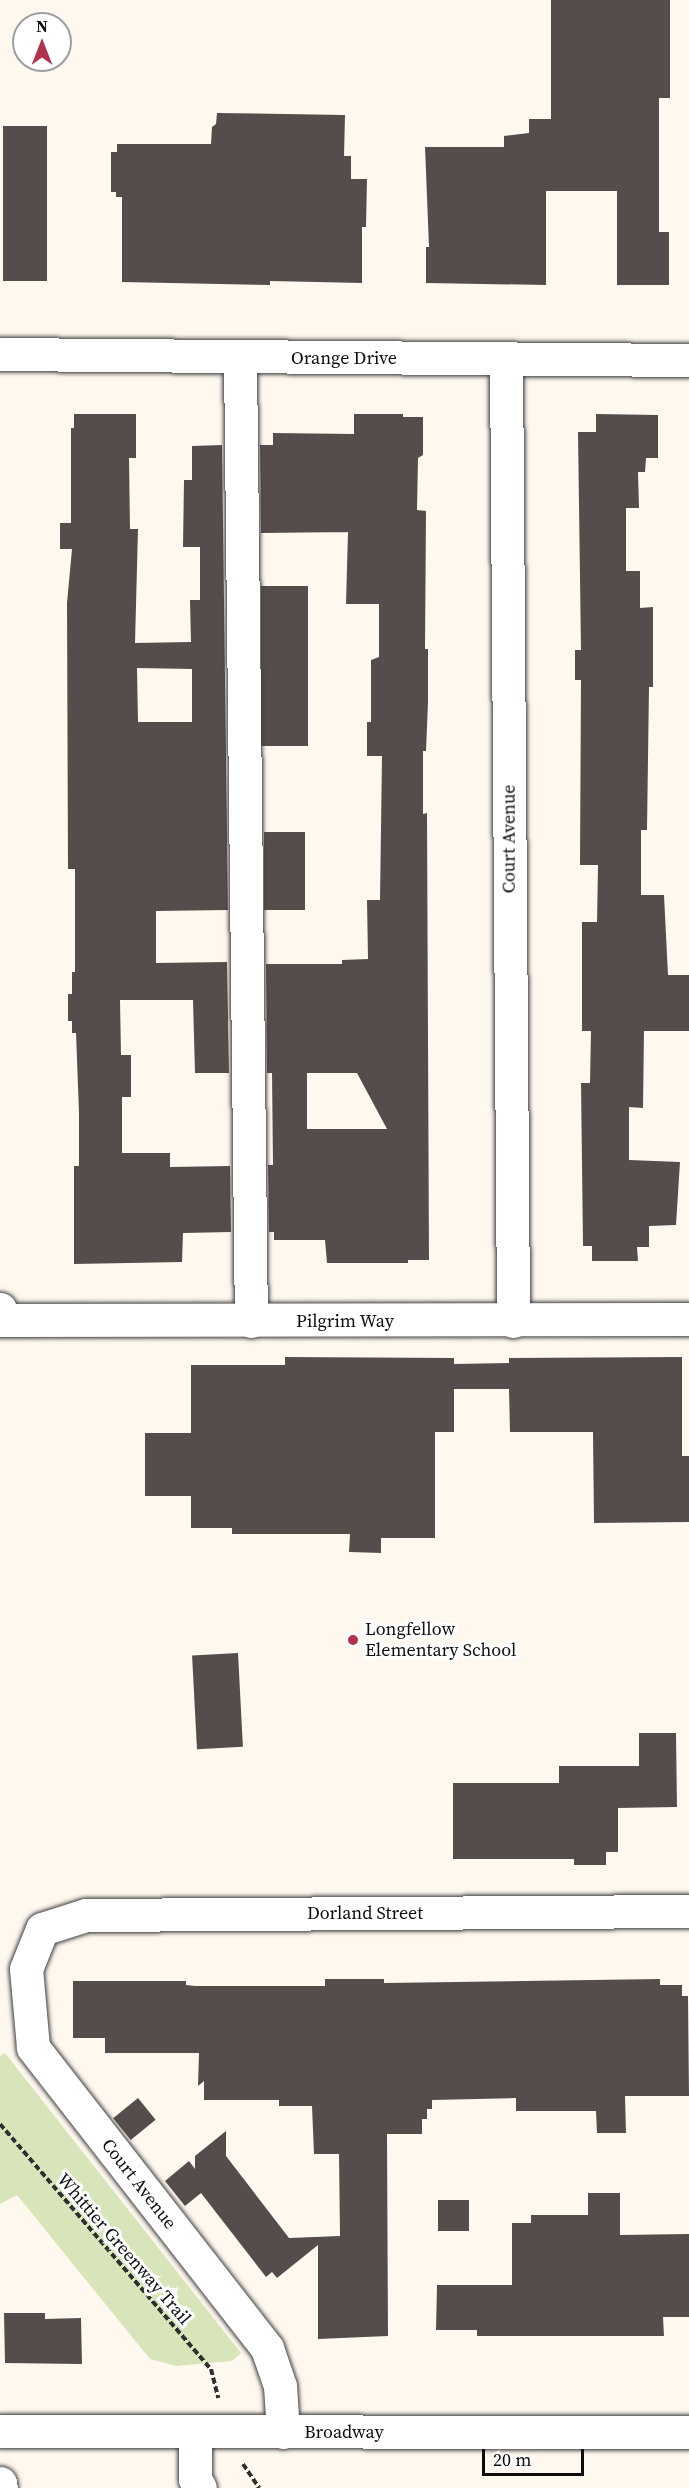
<!DOCTYPE html>
<style>
body{margin:0}
#map{position:relative;width:689px;height:2488px;overflow:hidden;background:#fef8ef;font-family:"Source Serif 4",serif}
div>[style]{position:absolute}
[style*='--x']{left:calc(var(--x)*1px);top:calc(var(--y)*1px);width:calc(var(--w)*1px);rotate:calc(var(--a)*1deg)}
.green>*{inset:0;background:#d8e5bb}
.building>*{inset:0;background:#554d4b;transform-origin:0 0}
.path>*{height:4px;margin-top:-2px;transform-origin:0;background:repeating-linear-gradient(90deg,#2f2f2f 0 6px,transparent 0 9px)}
.roads{filter:drop-shadow(0 0 2px #404040) drop-shadow(0 0 2px #404040)}
.minor>*{height:33px;margin:-16.5px;padding:0 16.5px;transform-origin:16.5px;border-radius:16.5px;background:#fff}
.dots>*{width:16px;height:16px;translate:-50% -50%;box-sizing:border-box;border:3px solid #fff;border-radius:50%}
span{translate:-50% -50%;white-space:nowrap;text-align:center;line-height:1.15;-webkit-text-stroke:6px #fff;paint-order:stroke}
.street-label{font-size:18px;color:#0d0d0d}
.poi-label{font-size:18px;color:#0d0d0d}
.left{translate:0 -50%;text-align:left}
.north{position:absolute;left:12px;top:12px;width:60px;height:60px;box-sizing:border-box;background:#fff;border:2px solid #9e9e9e;border-radius:50%;rotate:0deg;font-size:16px;font-weight:700;line-height:24px;text-align:center;color:#0d0d0d}
.north::after{content:'';display:block;margin:auto;width:21px;height:27px;background:#b1324d;clip-path:polygon(50% 0,100% 100%,50% 72%,0 100%)}
.scale{position:absolute;left:482px;top:2449px;width:102px;height:27px;box-sizing:border-box;border:3px solid #0d0d0d;border-top:0;padding-left:8px;font-size:18px;line-height:21px;white-space:nowrap;color:#0d0d0d;-webkit-text-stroke:4px #fff;paint-order:stroke}
</style>
<div id="map">
<div class="green">
<div style="clip-path:polygon(5px 2053px,241px 2353px,232px 2361px,176px 2366px,150px 2359px,17px 2195px,0 2204px,0 2056px)"></div>
</div>
<div class="building">
<div style="clip-path:polygon(551px 0,670px 0,670px 98px,659px 98px,659px 232px,669px 232px,669px 285px,617px 285px,617px 191px,546px 191px,546px 285px,426px 283px,426px 247px,429px 247px,425px 147px,504px 147px,504px 136px,529px 133px,529px 119px,551px 119px)"></div>
<div style="clip-path:polygon(217px 113px,345px 115px,344px 156px,351px 156px,351px 179px,367px 179px,366px 227px,362px 227px,362px 283px,270px 281px,270px 285px,122px 282px,122px 197px,116px 197px,116px 192px,111px 192px,111px 152px,117px 152px,117px 144px,211px 144px,212px 127px,216px 124px)"></div>
<div style="left:3px;top:126px;width:44px;height:155px"></div>
<div style="clip-path:polygon(evenodd,74px 414px,136px 414px,136px 458px,129px 458px,130px 529px,138px 529px,135px 643px,191px 642px,190px 600px,200px 600px,200px 547px,183px 547px,184px 480px,192px 480px,192px 446px,222px 445px,228px 910px,156px 911px,156px 963px,227px 962px,229px 1073px,195px 1073px,193px 1000px,120px 1000px,121px 1055px,131px 1055px,131px 1097px,122px 1097px,122px 1153px,170px 1153px,170px 1167px,230px 1166px,231px 1232px,183px 1233px,182px 1262px,74px 1264px,74px 1166px,79px 1166px,79px 1113px,76px 1033px,72px 1033px,72px 1021px,68px 1021px,68px 994px,72px 994px,72px 972px,75px 972px,75px 869px,68px 869px,67px 603px,72px 549px,60px 549px,60px 523px,71px 523px,71px 428px,74px 428px,74px 414px,137px 668px,192px 669px,192px 722px,138px 722px,137px 668px)"></div>
<div style="clip-path:polygon(evenodd,354px 414px,403px 414px,403px 417px,423px 417px,423px 455px,418px 458px,417px 510px,426px 511px,425px 649px,428px 649px,428px 702px,426px 751px,423px 751px,423px 814px,427px 813px,429px 1260px,408px 1260px,408px 1263px,327px 1263px,325px 1240px,274px 1240px,274px 1232px,269px 1232px,268px 1165px,273px 1165px,272px 1073px,267px 1073px,266px 964px,342px 964px,342px 960px,368px 959px,367px 900px,380px 900px,382px 756px,367px 756px,367px 722px,371px 722px,371px 660px,379px 657px,379px 604px,346px 604px,348px 532px,261px 533px,260px 445px,273px 445px,273px 433px,354px 434px,354px 414px,307px 1073px,357px 1073px,387px 1129px,307px 1129px,307px 1073px)"></div>
<div style="clip-path:polygon(596px 414px,658px 415px,658px 458px,646px 458px,645px 472px,638px 472px,639px 508px,626px 508px,626px 571px,640px 571px,640px 608px,653px 607px,653px 687px,649px 687px,647px 830px,641px 830px,641px 895px,664px 895px,668px 975px,689px 975px,689px 1031px,644px 1031px,643px 1108px,629px 1107px,629px 1160px,680px 1162px,676px 1225px,649px 1226px,649px 1247px,637px 1247px,638px 1261px,592px 1261px,592px 1246px,583px 1246px,581px 1083px,590px 1083px,591px 1031px,582px 1031px,582px 922px,597px 922px,598px 865px,580px 865px,581px 680px,575px 680px,575px 650px,581px 650px,578px 432px,596px 432px)"></div>
<div style="left:261px;top:586px;width:47px;height:160px"></div>
<div style="left:264px;top:832px;width:41px;height:78px"></div>
<div style="clip-path:polygon(285px 1357px,454px 1358px,454px 1364px,509px 1363px,509px 1358px,682px 1357px,682px 1456px,689px 1456px,689px 1522px,594px 1523px,593px 1432px,510px 1432px,509px 1389px,454px 1389px,454px 1432px,435px 1432px,435px 1538px,381px 1538px,381px 1553px,349px 1552px,350px 1534px,232px 1534px,232px 1528px,191px 1528px,191px 1496px,145px 1496px,145px 1433px,191px 1433px,191px 1365px,285px 1365px)"></div>
<div style="left:238px;top:1653px;width:94px;height:46px;rotate:87deg"></div>
<div style="clip-path:polygon(639px 1733px,676px 1733px,677px 1807px,618px 1808px,618px 1852px,606px 1852px,606px 1865px,574px 1865px,574px 1859px,453px 1859px,453px 1783px,559px 1783px,559px 1766px,639px 1766px)"></div>
<div style="clip-path:polygon(325px 1979px,384px 1979px,384px 1983px,660px 1979px,660px 1985px,682px 1985px,682px 1996px,688px 1996px,689px 2096px,625px 2096px,626px 2133px,597px 2133px,596px 2111px,516px 2111px,516px 2098px,432px 2100px,432px 2109px,427px 2109px,427px 2119px,422px 2119px,422px 2134px,387px 2134px,388px 2336px,318px 2339px,318px 2245px,277px 2278px,272px 2272px,266px 2277px,201px 2193px,185px 2206px,165px 2181px,189px 2161px,195px 2169px,195px 2156px,226px 2131px,226px 2156px,289px 2238px,340px 2236px,339px 2154px,314px 2154px,312px 2106px,279px 2106px,279px 2100px,204px 2100px,204px 2081px,198px 2086px,199px 2053px,105px 2053px,105px 2038px,73px 2038px,73px 1981px,186px 1981px,186px 1985px,195px 1986px,325px 1986px)"></div>
<div style="left:138px;top:2098px;width:28px;height:32px;rotate:51deg"></div>
<div style="clip-path:polygon(588px 2193px,620px 2193px,620px 2235px,689px 2234px,689px 2317px,663px 2317px,664px 2336px,477px 2336px,477px 2330px,436px 2330px,437px 2285px,512px 2285px,512px 2223px,531px 2223px,531px 2215px,588px 2215px)"></div>
<div style="left:438px;top:2200px;width:31px;height:31px"></div>
<div style="clip-path:polygon(4px 2313px,45px 2313px,45px 2319px,81px 2318px,82px 2364px,5px 2363px)"></div>
</div>
<div class="path">
<div style="--x:0;--y:2124;--w:323;--a:49.3"></div>
<div style="--x:211;--y:2369;--w:30;--a:76"></div>
<div style="--x:243;--y:2464;--w:29;--a:56"></div>
</div>
<div class="roads">
<div class="minor">
<div style="--x:0;--y:354;--w:689;--a:0.5"></div>
<div style="--x:240;--y:358;--w:963;--a:89.35"></div>
<div style="--x:506;--y:358;--w:963;--a:89.58"></div>
<div style="--x:0;--y:1309;--w:11;--a:90"></div>
<div style="--x:0;--y:1320;--w:689;--a:-0.08"></div>
<div style="--x:0;--y:2431;--w:689;--a:0.08"></div>
<div style="--x:195;--y:2432;--w:47;--a:90"></div>
<div style="--x:195;--y:2479;--w:10;--a:61"></div>
<div style="--x:283;--y:2432;--w:46;--a:-93.7"></div>
<div style="--x:280;--y:2386;--w:40;--a:-108.9"></div>
<div style="--x:267;--y:2348;--w:381;--a:-127.9"></div>
<div style="--x:33;--y:2047;--w:78;--a:-95.1"></div>
<div style="--x:26;--y:1969;--w:43;--a:-68.2"></div>
<div style="--x:42;--y:1929;--w:46;--a:-17.7"></div>
<div style="--x:86;--y:1915;--w:603;--a:-0.38"></div>
<div style="--x:0;--y:2483;--w:5;--a:79"></div>
</div>
</div>
<div class="dots">
<div style="left:353px;top:1640px;background:#b1324d"></div>
</div>
<div class="street-label">
<span style="left:344px;top:358px">Orange Drive</span>
<span style="left:509px;top:839px;rotate:-90deg">Court Avenue</span>
<span style="left:345px;top:1321px">Pilgrim Way</span>
<span style="left:365px;top:1913px">Dorland Street</span>
<span style="left:139px;top:2184px;rotate:52deg">Court Avenue</span>
<span style="left:124px;top:2249px;rotate:49deg">Whittier Greenway Trail</span>
<span style="left:344px;top:2432px">Broadway</span>
</div>
<div class="poi-label">
<span class="left" style="left:365px;top:1640px">Longfellow<br>Elementary School</span>
</div>
<div class="north">N</div>
<div class="scale">20 m</div>
</div>
